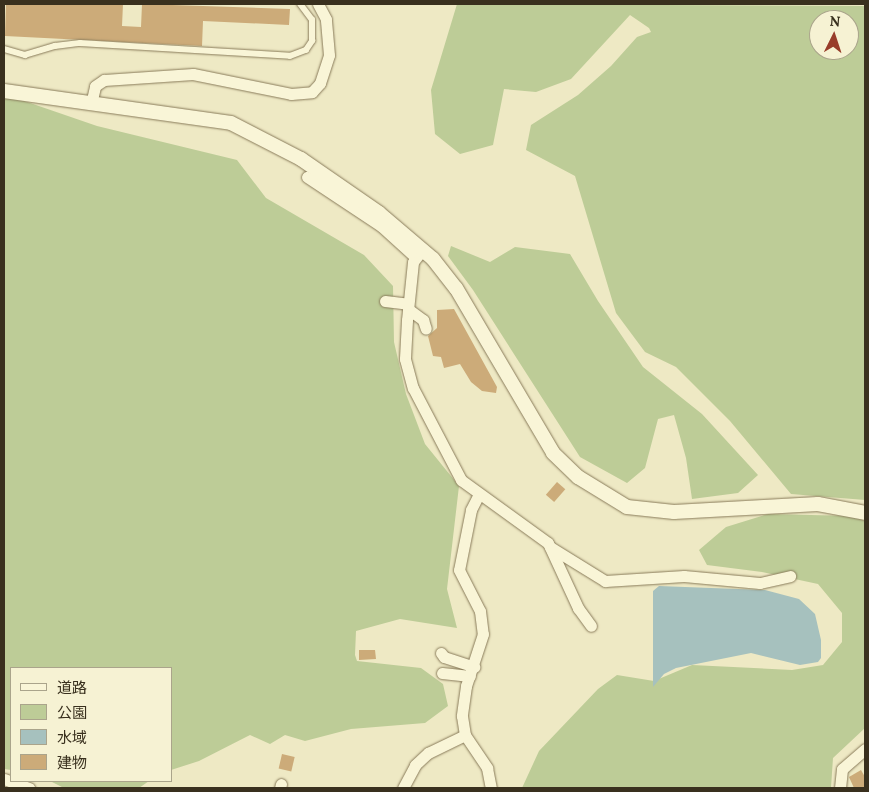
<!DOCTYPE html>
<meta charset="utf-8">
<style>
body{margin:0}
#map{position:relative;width:869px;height:792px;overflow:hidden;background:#eee9c4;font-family:Lora,"Noto Sans JP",serif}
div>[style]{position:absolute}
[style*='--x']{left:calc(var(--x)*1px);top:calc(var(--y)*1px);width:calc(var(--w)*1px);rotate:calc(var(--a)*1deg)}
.green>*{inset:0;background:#bdcc97}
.water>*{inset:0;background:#a6c1be}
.building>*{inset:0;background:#ccab79;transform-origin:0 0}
.roads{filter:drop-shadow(0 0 1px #897b5a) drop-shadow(0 0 1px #897b5a)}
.service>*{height:5.5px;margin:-2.75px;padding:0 2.75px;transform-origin:2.75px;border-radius:2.75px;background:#f9f5d7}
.minor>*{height:11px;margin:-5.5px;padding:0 5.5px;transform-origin:5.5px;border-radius:5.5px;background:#f9f5d7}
.tertiary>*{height:14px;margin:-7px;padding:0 7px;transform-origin:7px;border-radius:7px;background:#f9f5d7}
span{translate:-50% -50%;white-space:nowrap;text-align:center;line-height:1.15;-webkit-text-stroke:4px #f6f2d3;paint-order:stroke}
.frame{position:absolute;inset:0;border:5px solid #39301e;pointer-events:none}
.legend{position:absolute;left:10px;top:667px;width:162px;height:115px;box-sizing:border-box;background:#f6f2d3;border:1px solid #aaa48b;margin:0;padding:6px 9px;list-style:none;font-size:15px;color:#39301e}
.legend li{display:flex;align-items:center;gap:10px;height:25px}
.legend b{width:25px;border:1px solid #aaa48b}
.north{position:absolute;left:809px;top:10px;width:50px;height:50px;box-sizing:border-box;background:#f6f2d3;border:1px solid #aaa48b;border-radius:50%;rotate:4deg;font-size:14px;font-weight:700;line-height:20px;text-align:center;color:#39301e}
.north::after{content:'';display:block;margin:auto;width:18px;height:22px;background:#983d2a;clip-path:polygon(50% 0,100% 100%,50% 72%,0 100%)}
</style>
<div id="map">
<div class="green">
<div style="clip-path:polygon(evenodd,457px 4px,865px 6px,865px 500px,791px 494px,730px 421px,676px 367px,645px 352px,616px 313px,575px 176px,526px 150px,531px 125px,578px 95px,611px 66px,637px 37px,651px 32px,649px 28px,630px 15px,571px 79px,536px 92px,504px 89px,493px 145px,460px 154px,435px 134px,431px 90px,457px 4px,819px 20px,849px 20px,849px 50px,819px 50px,819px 20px)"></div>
<div style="clip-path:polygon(4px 94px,97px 126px,237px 160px,266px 198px,364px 255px,393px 286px,394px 342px,406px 394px,425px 444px,459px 486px,447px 589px,457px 628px,400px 619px,356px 631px,355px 655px,357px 661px,421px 668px,443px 684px,448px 706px,425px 723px,351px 729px,305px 741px,285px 735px,270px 744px,250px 735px,199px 761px,171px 770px,171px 668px,11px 668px,11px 770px,4px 769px)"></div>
<div style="clip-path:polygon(451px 246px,490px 262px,515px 247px,570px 254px,598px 301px,643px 367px,702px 414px,758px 475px,738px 493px,692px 499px,686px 458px,674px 415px,658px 419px,645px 468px,627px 483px,580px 457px,473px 290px,448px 256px)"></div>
<div style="clip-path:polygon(768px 514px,853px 516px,865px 521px,865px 728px,833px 758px,831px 788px,522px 788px,539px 751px,598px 689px,617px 675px,654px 681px,692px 665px,792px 670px,823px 665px,842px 642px,842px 613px,818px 584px,762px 572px,707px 565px,699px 550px,726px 527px)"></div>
<div style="clip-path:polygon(50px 781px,149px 781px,139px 788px,64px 788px)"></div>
</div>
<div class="water">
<div style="clip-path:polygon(659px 586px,765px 590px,799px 599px,815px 614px,821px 640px,821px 658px,818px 662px,800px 665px,751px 653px,676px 668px,664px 674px,653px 687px,653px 591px)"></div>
</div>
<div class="building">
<div style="clip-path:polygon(6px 4px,123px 4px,122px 26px,141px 27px,142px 4px,290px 9px,289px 25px,203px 21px,202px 46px,5px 36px)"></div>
<div style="clip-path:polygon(454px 309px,497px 387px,496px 393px,482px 391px,471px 382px,460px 364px,444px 368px,441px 357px,433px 356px,428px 336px,437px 328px,437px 310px)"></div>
<div style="left:557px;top:482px;width:11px;height:17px;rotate:41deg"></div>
<div style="clip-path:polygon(359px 650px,375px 650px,376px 659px,359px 660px)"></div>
<div style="left:282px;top:754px;width:13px;height:15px;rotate:13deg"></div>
<div style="clip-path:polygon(861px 770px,865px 777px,865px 788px,854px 788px,849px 777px)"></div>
</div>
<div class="roads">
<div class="service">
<div style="--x:4;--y:49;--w:22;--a:16"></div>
<div style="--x:25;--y:55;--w:31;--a:-17"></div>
<div style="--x:55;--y:46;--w:25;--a:-7"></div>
<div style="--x:80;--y:43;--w:210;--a:3.5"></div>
<div style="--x:290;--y:56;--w:17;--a:-21"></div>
<div style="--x:306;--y:50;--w:11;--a:-56"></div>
<div style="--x:312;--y:41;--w:21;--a:-90"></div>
<div style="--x:312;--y:20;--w:20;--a:-127"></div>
</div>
<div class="minor">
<div style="--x:91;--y:104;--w:18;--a:-77"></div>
<div style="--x:95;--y:86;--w:11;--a:-34"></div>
<div style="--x:104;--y:80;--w:89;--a:-3.9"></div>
<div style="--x:193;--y:74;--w:100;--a:11.5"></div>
<div style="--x:291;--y:94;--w:21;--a:-5"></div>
<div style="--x:312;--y:92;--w:12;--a:-48"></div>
<div style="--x:320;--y:83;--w:29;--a:-72"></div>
<div style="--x:329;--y:55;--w:36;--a:-95"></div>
<div style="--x:326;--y:19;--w:17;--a:-118"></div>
<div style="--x:307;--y:177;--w:89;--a:33.5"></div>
<div style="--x:381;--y:226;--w:45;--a:42.3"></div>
<div style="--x:423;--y:249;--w:16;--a:128"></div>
<div style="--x:413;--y:262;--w:58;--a:95.9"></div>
<div style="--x:407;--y:320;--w:39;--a:93"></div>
<div style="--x:405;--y:359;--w:30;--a:75"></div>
<div style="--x:413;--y:388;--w:104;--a:62.4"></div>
<div style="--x:461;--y:480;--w:107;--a:35.9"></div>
<div style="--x:548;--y:543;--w:72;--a:65.2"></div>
<div style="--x:578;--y:608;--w:22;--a:54"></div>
<div style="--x:385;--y:301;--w:23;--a:7"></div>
<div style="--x:408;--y:309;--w:19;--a:36"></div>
<div style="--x:423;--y:320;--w:9;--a:72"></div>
<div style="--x:479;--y:494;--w:18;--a:117"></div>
<div style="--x:471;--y:510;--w:61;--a:101.3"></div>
<div style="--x:459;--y:570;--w:46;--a:62.9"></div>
<div style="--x:480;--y:611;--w:23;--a:83"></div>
<div style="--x:483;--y:634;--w:55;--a:108.1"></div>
<div style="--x:466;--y:686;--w:30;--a:98"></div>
<div style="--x:462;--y:716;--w:19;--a:81"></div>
<div style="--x:465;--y:735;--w:40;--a:56"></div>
<div style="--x:487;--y:768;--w:20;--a:79"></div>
<div style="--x:550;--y:547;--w:65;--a:31.7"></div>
<div style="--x:605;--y:581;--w:79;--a:-3.6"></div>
<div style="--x:684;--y:576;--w:76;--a:5.3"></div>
<div style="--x:760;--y:583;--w:31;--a:-13"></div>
<div style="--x:441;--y:653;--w:5;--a:53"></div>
<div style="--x:444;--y:657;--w:32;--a:18"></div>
<div style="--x:442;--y:673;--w:28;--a:6"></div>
<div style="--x:4;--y:779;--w:27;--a:20"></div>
<div style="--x:280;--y:788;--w:4;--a:-76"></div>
<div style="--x:403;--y:788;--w:26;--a:-62"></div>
<div style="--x:415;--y:765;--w:18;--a:-43"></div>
<div style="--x:428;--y:753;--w:41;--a:-25.9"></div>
<div style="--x:840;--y:788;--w:19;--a:-84"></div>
<div style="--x:842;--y:769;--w:30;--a:-41"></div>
</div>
<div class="tertiary">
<div style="--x:4;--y:91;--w:229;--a:8"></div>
<div style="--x:231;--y:123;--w:79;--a:27.2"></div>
<div style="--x:301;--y:159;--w:95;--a:34.7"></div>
<div style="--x:379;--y:213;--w:71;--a:40.4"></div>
<div style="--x:433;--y:259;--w:37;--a:52"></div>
<div style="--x:456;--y:288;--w:191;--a:59.5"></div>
<div style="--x:553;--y:453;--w:35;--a:44"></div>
<div style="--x:578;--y:477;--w:57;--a:31.5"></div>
<div style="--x:627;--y:507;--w:47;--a:6.1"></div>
<div style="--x:674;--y:512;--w:144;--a:-3.2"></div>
<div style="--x:818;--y:504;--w:48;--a:10.8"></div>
</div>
</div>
<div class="frame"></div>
<ul class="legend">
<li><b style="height:6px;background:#f9f5d7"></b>道路</li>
<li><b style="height:14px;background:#bdcc97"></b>公園</li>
<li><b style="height:14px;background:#a6c1be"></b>水域</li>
<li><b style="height:14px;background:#ccab79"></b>建物</li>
</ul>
<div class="north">N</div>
</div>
